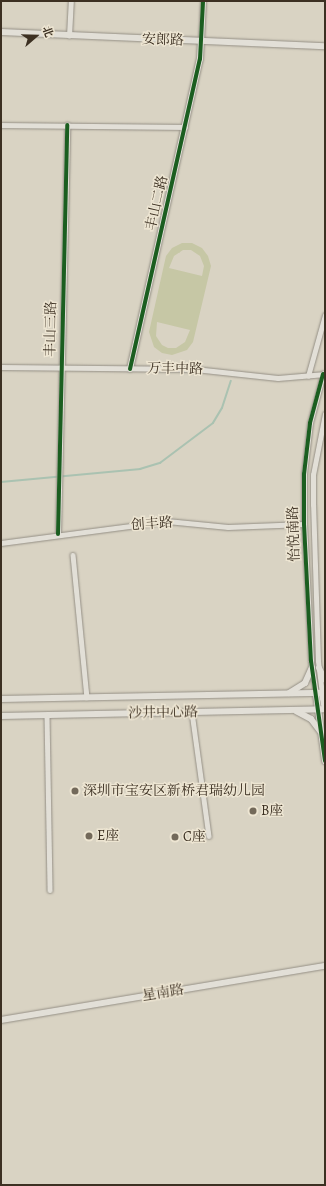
<!DOCTYPE html>
<meta charset="utf-8">
<style>
body{margin:0}
#map{position:relative;width:326px;height:1186px;overflow:hidden;background:#d9d3c3;font-family:Alegreya,"Noto Serif SC",serif}
div>[style]{position:absolute}
[style*='--x']{left:calc(var(--x)*1px);top:calc(var(--y)*1px);width:calc(var(--w)*1px);rotate:calc(var(--a)*1deg)}
.green>*{inset:0;background:#c6c7a5}
.stream>*{height:1.5px;margin:-0.75px;padding:0 0.75px;transform-origin:0.75px;border-radius:0.75px;background:#aac2b1}
.roads{filter:drop-shadow(0 0 1px #948f85) drop-shadow(0 0 1px #948f85)}
.street>*{height:4.5px;margin:-2.25px;padding:0 2.25px;transform-origin:2.25px;border-radius:2.25px;background:#e2dfd7}
.secondary>*{height:6px;margin:-3px;padding:0 3px;transform-origin:3px;border-radius:3px;background:#e2dfd7}
.cycleway>*{height:4px;margin:-2px;padding:0 2px;transform-origin:2px;border-radius:2px;background:#1b5e20}
.dots>*{width:11px;height:11px;translate:-50% -50%;box-sizing:border-box;border:2px solid #ede5d2;border-radius:50%}
span{translate:-50% -50%;white-space:nowrap;text-align:center;line-height:1.15;-webkit-text-stroke:3px #ede5d2;paint-order:stroke}
.street-label{font-size:14px;color:#3c3022}
.poi-label{font-size:14px;color:#3c3022}
.left{translate:0 -50%;text-align:left}
.frame{position:absolute;inset:0;border:2px solid #3c3022;pointer-events:none}
.north{position:absolute;left:16px;top:16px;width:40px;height:40px;-webkit-text-stroke:3px #ede5d2;paint-order:stroke;rotate:70deg;font-size:11px;font-weight:700;line-height:16px;text-align:center;color:#3c3022}
.north::after{content:'';display:block;margin:auto;width:14px;height:18px;background:#3c3022;clip-path:polygon(50% 0,100% 100%,50% 72%,0 100%)}
</style>
<div id="map">
<div class="green">
<div style="clip-path:polygon(evenodd,182px 243px,192px 243px,202px 248px,208px 256px,211px 266px,193px 342px,187px 350px,172px 355px,162px 353px,154px 347px,149px 332px,166px 256px,172px 248px,182px 243px,183px 250px,191px 250px,200px 256px,204px 266px,202px 276px,169px 268px,174px 256px,183px 250px,182px 243px,157px 322px,190px 330px,185px 342px,176px 348px,168px 348px,162px 345px,156px 336px,157px 322px)"></div>
</div>
<div class="stream">
<div style="--x:1;--y:482;--w:140;--a:-5.3"></div>
<div style="--x:140;--y:469;--w:21;--a:-17"></div>
<div style="--x:160;--y:463;--w:66;--a:-37"></div>
<div style="--x:213;--y:423;--w:17;--a:-59"></div>
<div style="--x:222;--y:408;--w:28;--a:-72"></div>
</div>
<div class="roads">
<div class="street">
<div style="--x:69;--y:36;--w:35;--a:-87"></div>
<div style="--x:201;--y:41;--w:40;--a:-87.1"></div>
<div style="--x:1;--y:125;--w:184;--a:0.6"></div>
<div style="--x:1;--y:367;--w:194;--a:0.6"></div>
<div style="--x:195;--y:369;--w:83;--a:6.2"></div>
<div style="--x:278;--y:378;--w:47;--a:-4.9"></div>
<div style="--x:308;--y:376;--w:63;--a:-74.4"></div>
<div style="--x:58;--y:534;--w:409;--a:-88.7"></div>
<div style="--x:1;--y:543;--w:167;--a:-7.5"></div>
<div style="--x:167;--y:521;--w:61;--a:5.6"></div>
<div style="--x:228;--y:527;--w:76;--a:-2.3"></div>
<div style="--x:73;--y:555;--w:143;--a:84.4"></div>
<div style="--x:316;--y:694;--w:33;--a:-99"></div>
<div style="--x:311;--y:661;--w:137;--a:-92.9"></div>
<div style="--x:304;--y:524;--w:50;--a:-90"></div>
<div style="--x:304;--y:474;--w:51;--a:-83.3"></div>
<div style="--x:310;--y:423;--w:51;--a:-75.1"></div>
<div style="--x:322;--y:694;--w:33;--a:-97"></div>
<div style="--x:318;--y:661;--w:156;--a:-91.8"></div>
<div style="--x:313;--y:505;--w:30;--a:-90"></div>
<div style="--x:313;--y:475;--w:62;--a:-78.9"></div>
<div style="--x:192;--y:712;--w:125;--a:82.2"></div>
<div style="--x:47;--y:715;--w:175;--a:89"></div>
</div>
<div class="secondary">
<div style="--x:1;--y:32;--w:324;--a:2.5"></div>
<div style="--x:130;--y:369;--w:318;--a:-77.3"></div>
<div style="--x:200;--y:59;--w:18;--a:-87"></div>
<div style="--x:319;--y:668;--w:13;--a:63"></div>
<div style="--x:289;--y:693;--w:19;--a:-32"></div>
<div style="--x:305;--y:683;--w:17;--a:-66"></div>
<div style="--x:316;--y:694;--w:68;--a:82.3"></div>
<div style="--x:322;--y:694;--w:15;--a:79"></div>
<div style="--x:1;--y:699;--w:324;--a:-1.1"></div>
<div style="--x:296;--y:711;--w:17;--a:28"></div>
<div style="--x:311;--y:719;--w:15;--a:53"></div>
<div style="--x:1;--y:716;--w:324;--a:-1.2"></div>
<div style="--x:1;--y:1020;--w:328;--a:-9.5"></div>
</div>
</div>
<div class="cycleway">
<div style="--x:130;--y:369;--w:318;--a:-77.3"></div>
<div style="--x:200;--y:59;--w:58;--a:-87"></div>
<div style="--x:323;--y:374;--w:51;--a:104.9"></div>
<div style="--x:310;--y:423;--w:51;--a:96.7"></div>
<div style="--x:304;--y:474;--w:50;--a:90"></div>
<div style="--x:304;--y:524;--w:137;--a:87.1"></div>
<div style="--x:311;--y:661;--w:101;--a:82"></div>
<div style="--x:58;--y:534;--w:409;--a:-88.7"></div>
</div>
<div class="dots">
<div style="left:75px;top:791px;background:#73695a"></div>
<div style="left:253px;top:811px;background:#73695a"></div>
<div style="left:89px;top:836px;background:#73695a"></div>
<div style="left:175px;top:837px;background:#73695a"></div>
</div>
<div class="street-label">
<span style="left:163px;top:40px;rotate:2deg">安郎路</span>
<span style="left:157px;top:203px;rotate:-77deg">丰山二路</span>
<span style="left:51px;top:329px;rotate:-89deg">丰山三路</span>
<span style="left:175px;top:369px;rotate:1deg">万丰中路</span>
<span style="left:152px;top:524px;rotate:-4deg">创丰路</span>
<span style="left:294px;top:534px;rotate:-92deg">怡悦南路</span>
<span style="left:163px;top:713px;rotate:-1deg">沙井中心路</span>
<span style="left:163px;top:993px;rotate:-9deg">星南路</span>
</div>
<div class="poi-label">
<span class="left" style="left:83px;top:791px">深圳市宝安区新桥君瑞幼儿园</span>
<span class="left" style="left:261px;top:811px">B座</span>
<span class="left" style="left:97px;top:836px">E座</span>
<span class="left" style="left:183px;top:837px">C座</span>
</div>
<div class="frame"></div>
<div class="north">北</div>
</div>
